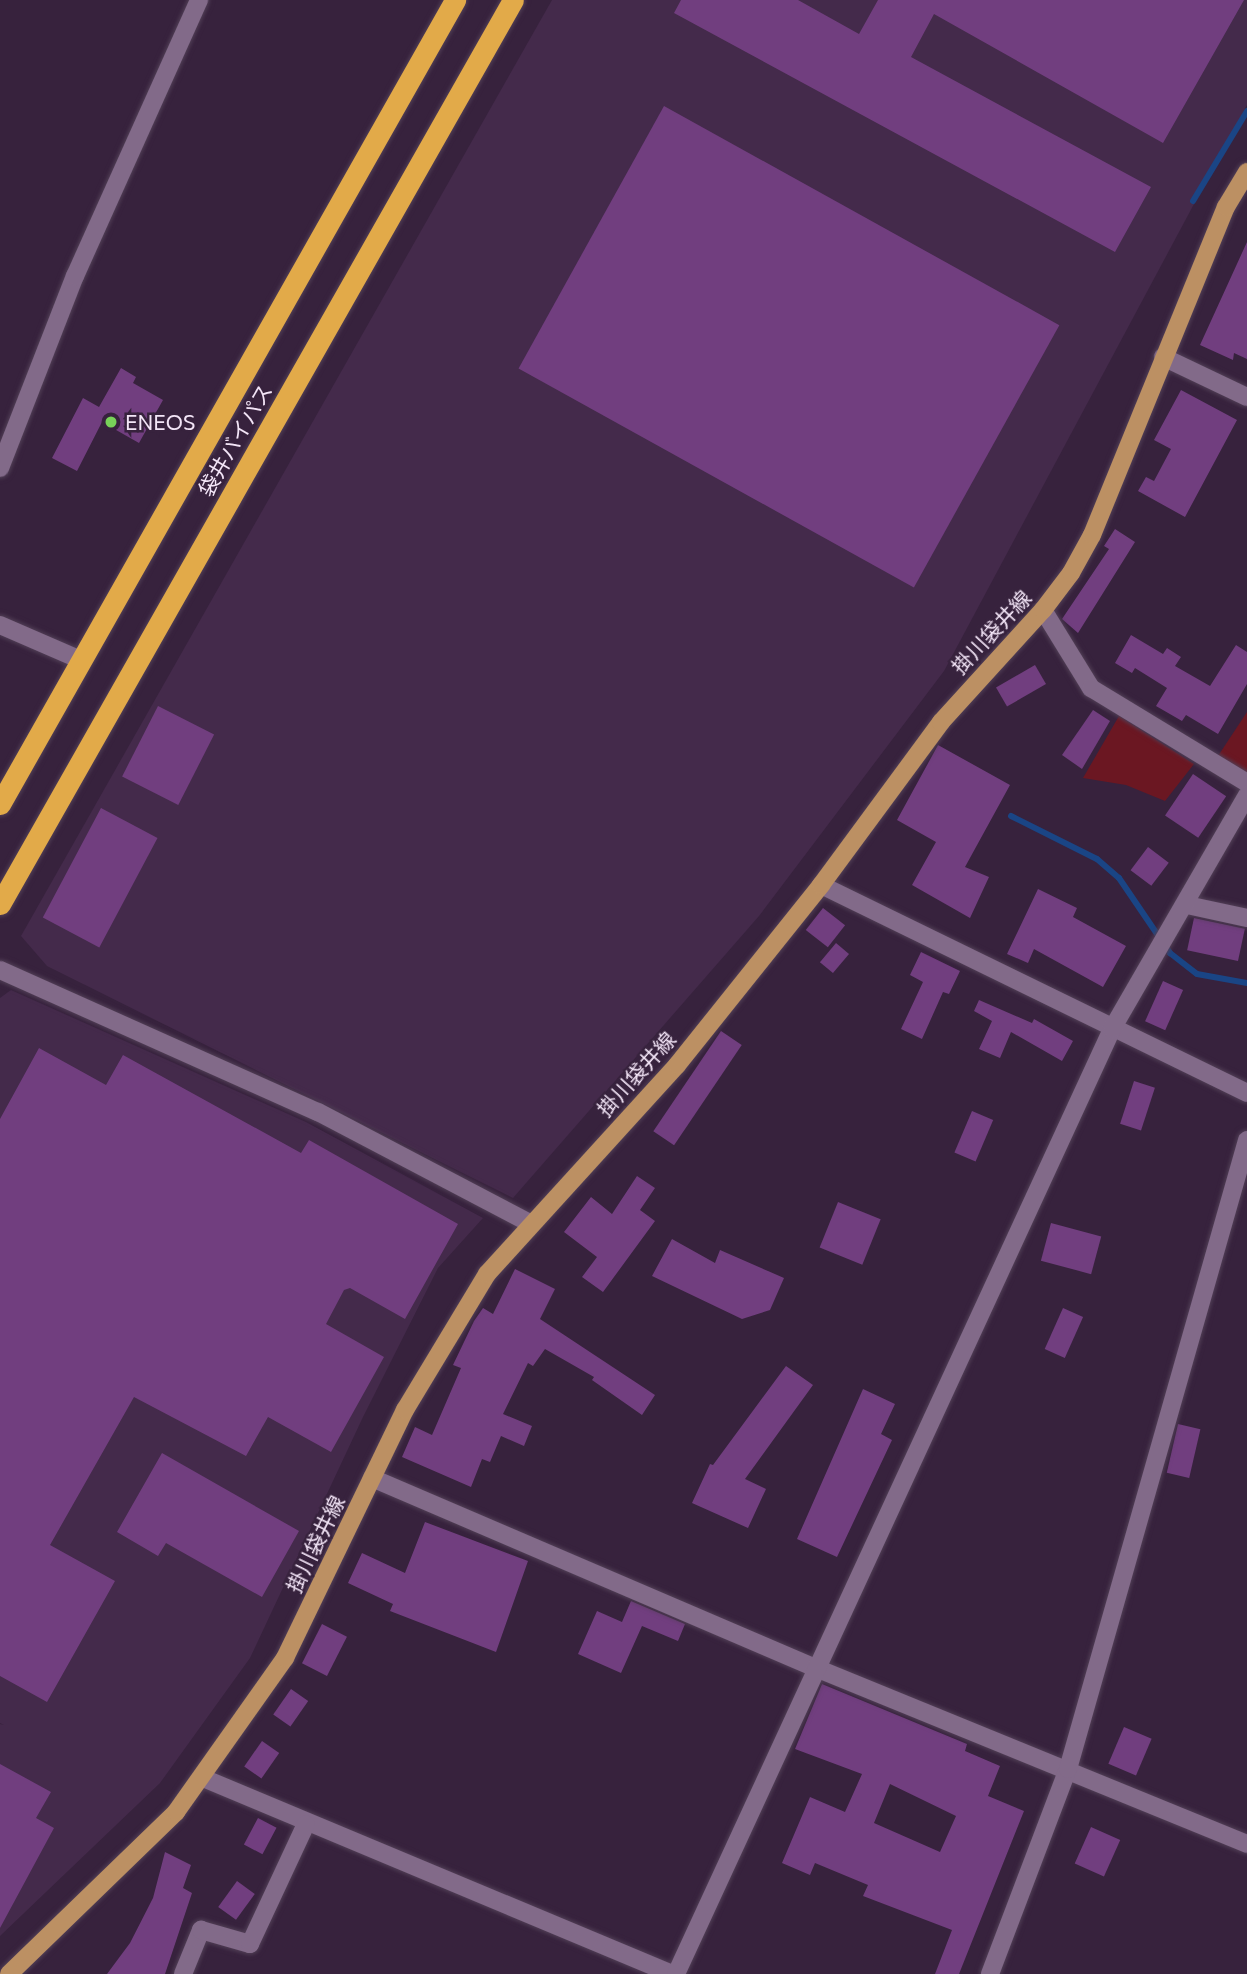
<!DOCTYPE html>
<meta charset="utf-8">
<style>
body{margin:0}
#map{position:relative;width:1247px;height:1974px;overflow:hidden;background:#37223d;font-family:Commissioner,"Noto Sans JP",sans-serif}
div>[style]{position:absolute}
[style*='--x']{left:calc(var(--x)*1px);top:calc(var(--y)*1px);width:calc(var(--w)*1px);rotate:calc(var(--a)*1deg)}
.built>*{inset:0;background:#442a4b}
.green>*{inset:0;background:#6b1722}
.stream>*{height:6px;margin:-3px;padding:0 3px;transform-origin:3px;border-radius:3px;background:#1a4585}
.building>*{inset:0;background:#713e7f;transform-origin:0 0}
.roads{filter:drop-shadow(0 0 2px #513f56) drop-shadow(0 0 2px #513f56)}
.minor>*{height:18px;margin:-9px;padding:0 9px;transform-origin:9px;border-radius:9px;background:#826a89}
.major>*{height:18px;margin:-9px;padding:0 9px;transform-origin:9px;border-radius:9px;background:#bc9063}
.highway>*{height:21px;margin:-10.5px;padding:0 10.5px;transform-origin:10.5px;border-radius:10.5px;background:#e2aa49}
.dots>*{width:19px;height:19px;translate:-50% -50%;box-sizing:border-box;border:4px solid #37223d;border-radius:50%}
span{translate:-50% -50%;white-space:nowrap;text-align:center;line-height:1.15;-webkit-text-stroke:5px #37223d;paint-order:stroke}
.poi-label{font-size:21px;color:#f3e5f7}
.left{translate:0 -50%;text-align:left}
.street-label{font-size:21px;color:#f3e5f7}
</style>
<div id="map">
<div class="built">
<div style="clip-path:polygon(552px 0,1247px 0,1247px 105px,944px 671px,759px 916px,513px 1198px,47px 966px,21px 936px)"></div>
<div style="clip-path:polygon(11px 990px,306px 1122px,483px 1218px,438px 1268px,363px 1417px,250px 1658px,160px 1783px,0 1936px,0 1724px,4px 1725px,0 1723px,0 998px)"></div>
</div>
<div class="green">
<div style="clip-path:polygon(1247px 712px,1247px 775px,1218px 756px)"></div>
<div style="clip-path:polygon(1119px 716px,1194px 764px,1165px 801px,1126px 785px,1083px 778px)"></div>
</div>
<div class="stream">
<div style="--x:1193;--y:201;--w:105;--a:-59"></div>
<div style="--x:1011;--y:816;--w:96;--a:26.6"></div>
<div style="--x:1097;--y:859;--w:29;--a:41"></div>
<div style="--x:1119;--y:878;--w:91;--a:55.8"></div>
<div style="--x:1170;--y:953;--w:34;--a:38"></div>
<div style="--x:1197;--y:974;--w:51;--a:10.2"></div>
</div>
<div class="building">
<div style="clip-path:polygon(681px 0,798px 0,859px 34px,878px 0,1244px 0,1163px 143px,934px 14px,911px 57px,1151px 187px,1115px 252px,674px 13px)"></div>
<div style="left:664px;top:106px;width:452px;height:300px;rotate:29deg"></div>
<div style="clip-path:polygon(1247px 242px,1247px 359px,1234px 353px,1233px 360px,1200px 345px)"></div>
<div style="clip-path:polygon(121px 368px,136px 377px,133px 383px,163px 400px,139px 443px,102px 422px,77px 471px,52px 458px,83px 398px,99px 407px)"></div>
<div style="clip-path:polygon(1181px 390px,1237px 420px,1185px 517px,1138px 491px,1146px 477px,1154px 481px,1171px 449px,1154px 440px)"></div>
<div style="clip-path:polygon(1115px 529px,1135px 542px,1078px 633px,1062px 619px,1109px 549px,1104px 546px)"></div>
<div style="clip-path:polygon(1131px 635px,1163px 654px,1167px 648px,1181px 657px,1175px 666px,1210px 686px,1236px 645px,1247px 652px,1247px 684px,1218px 734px,1186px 715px,1182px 721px,1156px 706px,1167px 688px,1135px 668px,1132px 673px,1115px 663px)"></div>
<div style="left:1035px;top:665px;width:22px;height:45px;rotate:60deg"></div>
<div style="left:158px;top:706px;width:63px;height:79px;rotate:27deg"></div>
<div style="clip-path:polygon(1093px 710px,1110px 721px,1082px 769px,1062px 755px)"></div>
<div style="clip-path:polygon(938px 745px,1010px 785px,965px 867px,989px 877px,970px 918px,912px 885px,936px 842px,897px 820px)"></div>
<div style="left:1193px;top:774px;width:40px;height:50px;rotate:34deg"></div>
<div style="left:101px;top:808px;width:64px;height:124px;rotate:28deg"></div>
<div style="left:1148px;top:847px;width:26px;height:29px;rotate:37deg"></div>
<div style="clip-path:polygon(1038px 889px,1077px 908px,1073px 917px,1126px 946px,1103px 987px,1034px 949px,1028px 963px,1007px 954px)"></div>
<div style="left:823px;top:908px;width:28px;height:28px;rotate:38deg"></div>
<div style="left:1194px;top:918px;width:52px;height:33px;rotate:12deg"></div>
<div style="left:836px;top:943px;width:17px;height:25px;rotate:40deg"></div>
<div style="clip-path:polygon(921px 952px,960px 971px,949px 994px,943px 992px,922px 1039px,901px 1029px,923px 982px,910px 975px)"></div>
<div style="left:1163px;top:981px;width:22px;height:44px;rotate:24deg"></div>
<div style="clip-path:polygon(979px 1000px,1032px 1023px,1034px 1019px,1073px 1041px,1062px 1061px,1011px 1032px,1000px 1058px,979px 1049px,992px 1021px,974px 1011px)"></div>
<div style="left:721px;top:1031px;width:25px;height:121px;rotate:34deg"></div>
<div style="clip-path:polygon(39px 1048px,106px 1085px,123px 1055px,301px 1153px,309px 1140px,458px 1224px,405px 1319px,350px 1288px,344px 1290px,326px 1324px,384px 1357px,331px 1452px,268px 1417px,246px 1456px,134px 1397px,50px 1545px,115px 1581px,47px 1702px,0 1676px,0 1119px)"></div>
<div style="left:1134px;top:1081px;width:22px;height:45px;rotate:18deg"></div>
<div style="left:972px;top:1111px;width:23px;height:45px;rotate:23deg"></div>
<div style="clip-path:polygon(637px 1176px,655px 1188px,640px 1210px,655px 1221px,603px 1292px,582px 1277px,597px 1257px,564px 1232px,591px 1197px,612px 1214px)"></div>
<div style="left:838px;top:1202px;width:46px;height:49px;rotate:22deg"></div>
<div style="left:1051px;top:1223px;width:52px;height:39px;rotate:15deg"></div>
<div style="clip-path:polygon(672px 1239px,715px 1263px,720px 1250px,784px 1278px,770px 1310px,742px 1319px,652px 1276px)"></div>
<div style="clip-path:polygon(515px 1269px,555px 1289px,540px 1319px,655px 1395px,642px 1415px,592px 1380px,594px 1377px,545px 1349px,533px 1366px,528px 1363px,503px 1414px,532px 1426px,524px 1446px,501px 1436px,490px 1462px,482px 1459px,471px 1487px,402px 1457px,415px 1427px,432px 1435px,461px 1368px,453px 1365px,474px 1321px,483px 1308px,493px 1314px)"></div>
<div style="left:1063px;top:1308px;width:22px;height:45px;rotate:24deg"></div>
<div style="clip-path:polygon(786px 1366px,813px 1385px,745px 1479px,766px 1489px,748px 1528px,692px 1503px,710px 1464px,713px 1465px)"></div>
<div style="clip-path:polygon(863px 1389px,895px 1404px,881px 1434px,892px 1440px,837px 1557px,797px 1539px)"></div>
<div style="left:1178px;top:1424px;width:23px;height:50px;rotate:13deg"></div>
<div style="clip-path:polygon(162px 1453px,299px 1531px,262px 1597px,166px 1543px,158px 1556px,117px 1532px)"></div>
<div style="clip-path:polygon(425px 1522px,528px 1561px,496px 1652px,390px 1611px,393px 1604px,348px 1583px,362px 1553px,405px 1573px)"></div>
<div style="clip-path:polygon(631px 1601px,685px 1624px,678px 1641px,642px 1626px,621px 1673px,578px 1654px,597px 1611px,622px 1622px)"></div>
<div style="left:322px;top:1624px;width:28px;height:44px;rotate:27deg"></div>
<div style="clip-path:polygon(evenodd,822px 1684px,967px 1744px,965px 1751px,1000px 1766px,988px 1796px,1024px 1811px,959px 1974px,935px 1974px,952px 1930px,863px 1896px,868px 1885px,815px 1863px,810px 1875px,782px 1863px,810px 1797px,845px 1812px,862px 1774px,795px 1749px,822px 1684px,890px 1784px,956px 1816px,940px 1852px,874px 1823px,890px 1784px)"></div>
<div style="left:291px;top:1689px;width:21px;height:31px;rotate:35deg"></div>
<div style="left:1124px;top:1727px;width:30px;height:40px;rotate:23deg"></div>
<div style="left:262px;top:1741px;width:21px;height:31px;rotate:35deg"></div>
<div style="clip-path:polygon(0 1764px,51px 1792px,36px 1818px,54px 1828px,0 1928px)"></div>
<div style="left:258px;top:1818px;width:21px;height:30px;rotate:28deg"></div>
<div style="left:1091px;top:1827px;width:32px;height:40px;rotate:24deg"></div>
<div style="clip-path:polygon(165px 1852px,191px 1865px,183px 1888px,192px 1893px,165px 1974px,107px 1974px,130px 1943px,153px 1898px)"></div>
<div style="left:237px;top:1881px;width:22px;height:32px;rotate:36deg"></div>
</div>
<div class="roads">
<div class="minor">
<div style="--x:1163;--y:357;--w:93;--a:25.5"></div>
<div style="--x:0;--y:468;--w:206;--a:-68.7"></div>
<div style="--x:75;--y:276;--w:303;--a:-65.8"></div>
<div style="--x:1043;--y:610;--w:92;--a:58.4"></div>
<div style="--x:1091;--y:688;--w:183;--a:31.3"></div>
<div style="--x:0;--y:625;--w:88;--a:23.4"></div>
<div style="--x:821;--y:885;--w:474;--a:26"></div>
<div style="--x:1187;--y:905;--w:61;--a:12.2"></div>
<div style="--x:0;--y:970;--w:348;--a:24.1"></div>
<div style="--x:318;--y:1112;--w:238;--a:27.7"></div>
<div style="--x:372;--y:1478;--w:483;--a:23.2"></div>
<div style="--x:816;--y:1668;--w:466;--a:22.2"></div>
<div style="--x:203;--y:1778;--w:508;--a:22.68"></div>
<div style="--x:183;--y:1974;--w:48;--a:-67.8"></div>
<div style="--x:201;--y:1930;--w:51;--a:15.9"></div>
<div style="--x:250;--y:1944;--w:132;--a:-65"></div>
<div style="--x:676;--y:1974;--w:1041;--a:-65.23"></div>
<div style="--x:1112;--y:1029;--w:270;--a:-60"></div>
<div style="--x:990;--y:1974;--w:219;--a:-69.2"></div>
<div style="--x:1068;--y:1769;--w:654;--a:-74.11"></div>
</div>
<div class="major">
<div style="--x:9;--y:1974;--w:233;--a:-44.1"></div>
<div style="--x:176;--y:1812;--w:189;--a:-54.7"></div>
<div style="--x:285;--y:1658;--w:276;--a:-64.2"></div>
<div style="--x:405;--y:1410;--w:159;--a:-58.9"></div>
<div style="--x:487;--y:1274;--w:282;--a:-47.7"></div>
<div style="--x:677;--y:1065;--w:231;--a:-51.3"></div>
<div style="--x:821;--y:885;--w:202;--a:-53.6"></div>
<div style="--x:941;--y:722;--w:151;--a:-47.7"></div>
<div style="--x:1043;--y:610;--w:46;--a:-52.9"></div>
<div style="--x:1071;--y:573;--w:43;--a:-61.1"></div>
<div style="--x:1092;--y:535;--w:354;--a:-67.8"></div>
<div style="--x:1226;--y:207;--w:41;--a:-59"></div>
</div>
<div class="highway">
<div style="--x:0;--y:804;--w:924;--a:-60.49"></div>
<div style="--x:0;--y:904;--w:1039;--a:-60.43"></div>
</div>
</div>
<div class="dots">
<div style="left:111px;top:422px;background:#78d259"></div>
</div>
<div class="poi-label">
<span class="left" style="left:125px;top:422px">ENEOS</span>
</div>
<div class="street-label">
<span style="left:235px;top:440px;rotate:-60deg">袋井バイパス</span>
<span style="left:991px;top:632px;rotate:-47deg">掛川袋井線</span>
<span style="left:636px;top:1074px;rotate:-48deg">掛川袋井線</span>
<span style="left:315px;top:1544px;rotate:-64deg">掛川袋井線</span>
</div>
</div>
